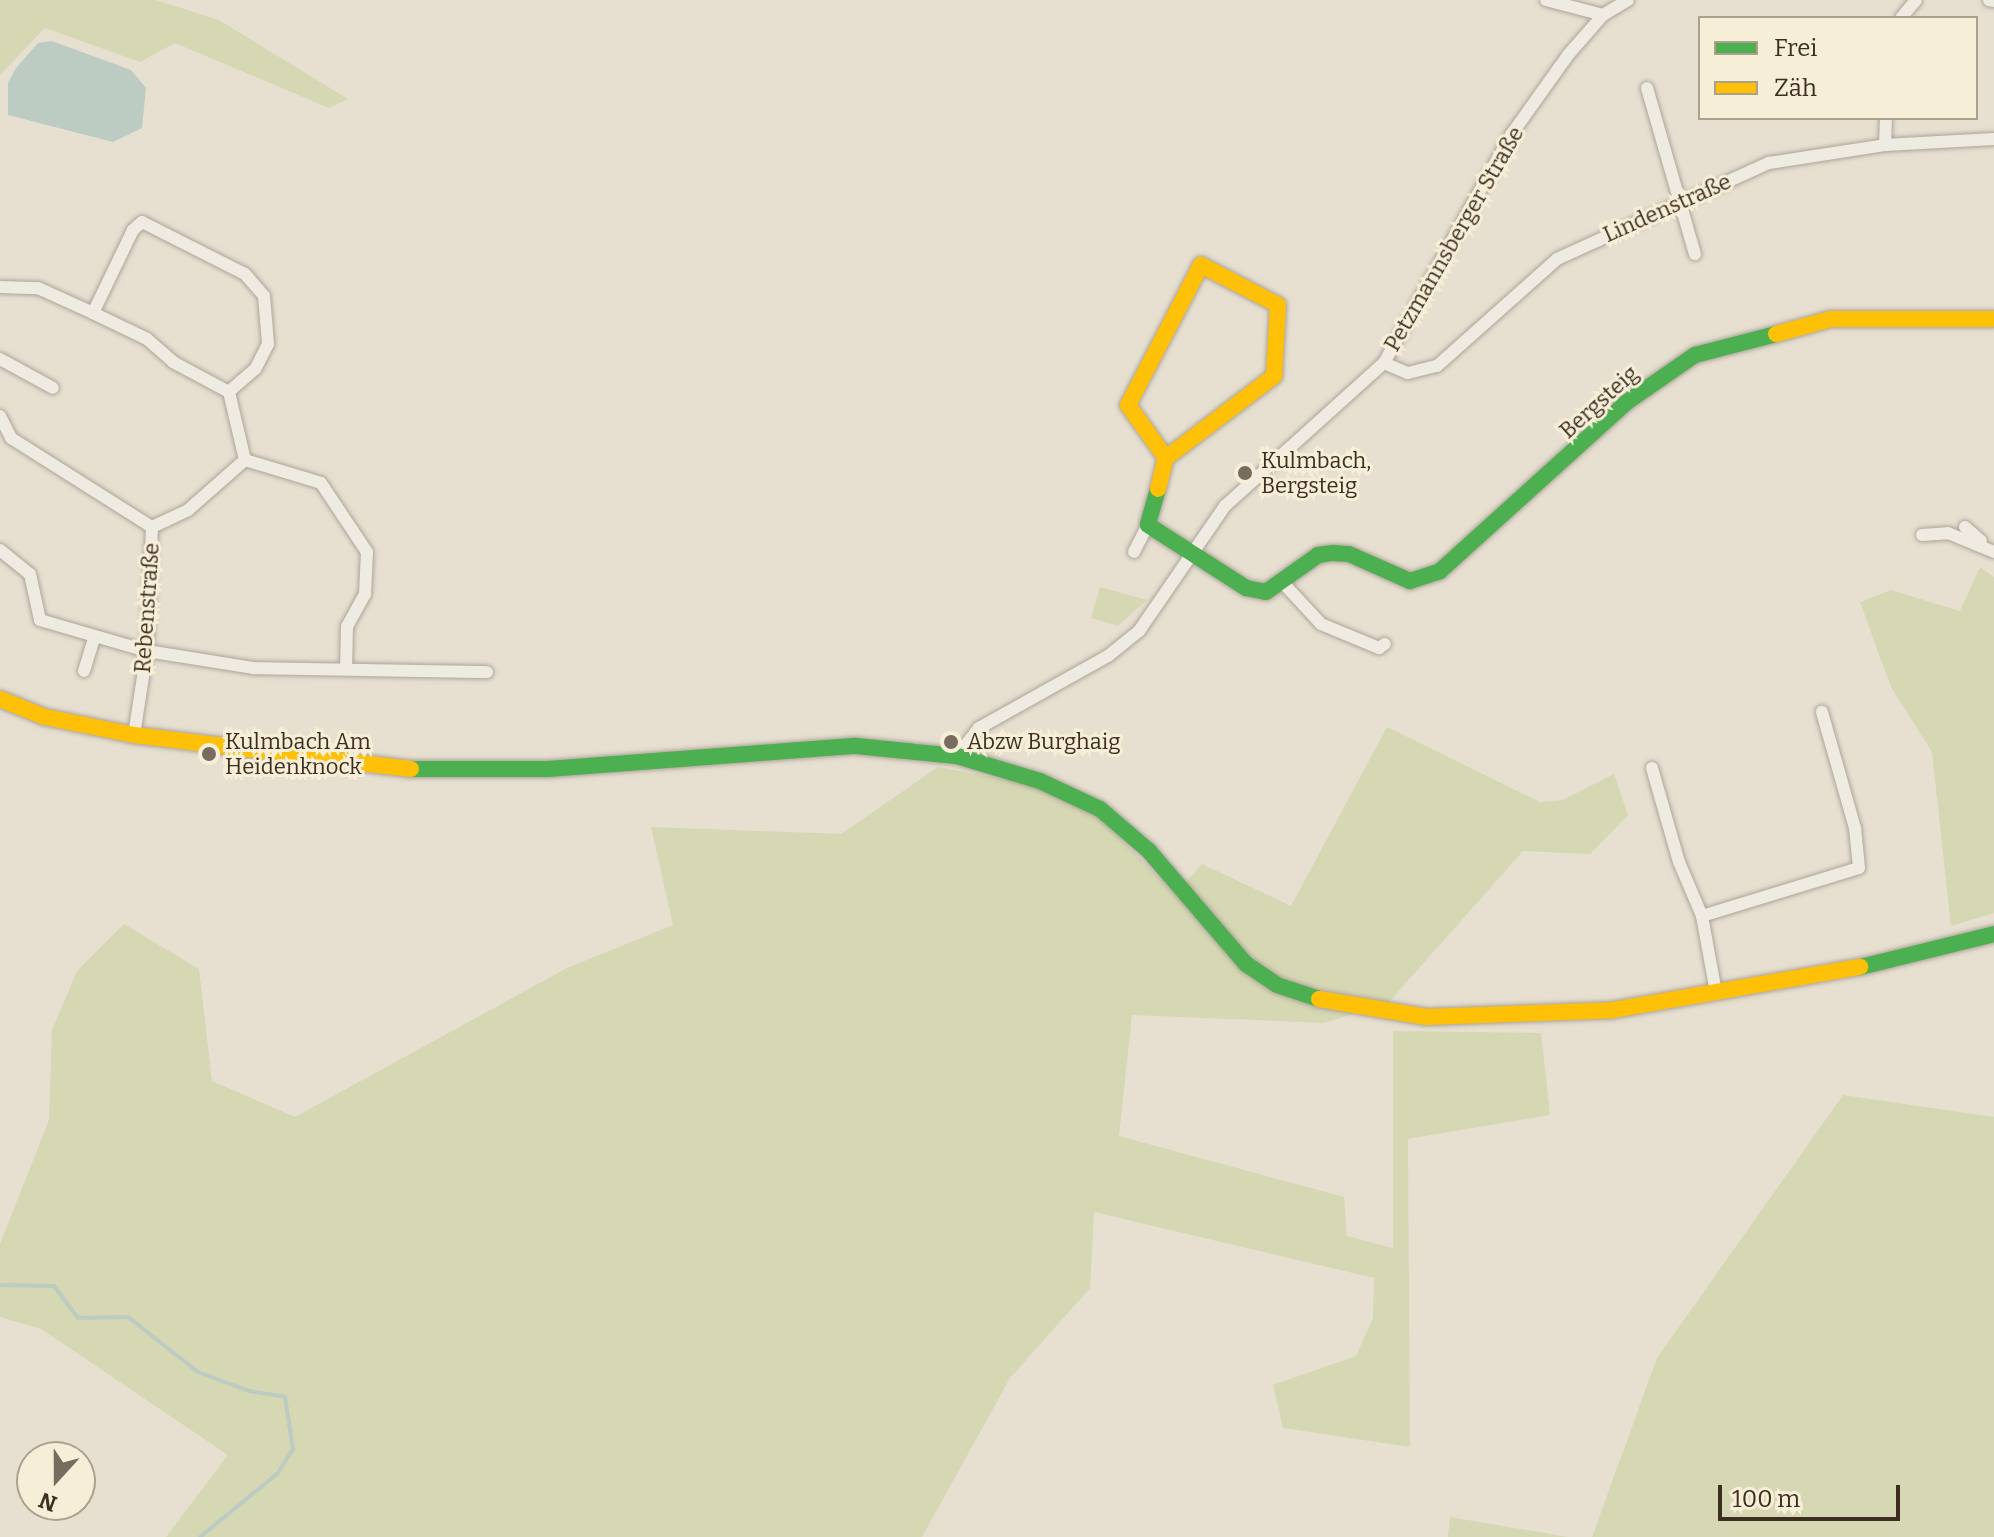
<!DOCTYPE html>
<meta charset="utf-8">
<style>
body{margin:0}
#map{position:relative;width:1994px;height:1537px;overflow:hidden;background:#e7e0d1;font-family:Bitter,serif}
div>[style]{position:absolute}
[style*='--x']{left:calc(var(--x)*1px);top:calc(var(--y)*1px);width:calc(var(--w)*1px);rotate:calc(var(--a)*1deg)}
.green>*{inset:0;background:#d6d7b3}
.water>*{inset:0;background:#bcccc2}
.stream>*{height:4px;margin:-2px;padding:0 2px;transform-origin:2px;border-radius:2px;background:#bcccc2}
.roads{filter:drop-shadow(0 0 2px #ada599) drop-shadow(0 0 2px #ada599)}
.street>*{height:12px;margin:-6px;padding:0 6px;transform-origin:6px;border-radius:6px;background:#efebe3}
.fast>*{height:16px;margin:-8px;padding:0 8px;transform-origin:8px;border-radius:8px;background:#4caf50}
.slow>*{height:16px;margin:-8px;padding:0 8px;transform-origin:8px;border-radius:8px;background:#ffc107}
.dots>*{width:22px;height:22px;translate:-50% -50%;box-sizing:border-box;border:4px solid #f7eed8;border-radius:50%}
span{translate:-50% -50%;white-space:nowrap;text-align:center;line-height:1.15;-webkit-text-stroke:6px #f7eed8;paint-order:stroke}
.street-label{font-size:22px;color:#3d2e20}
.poi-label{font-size:22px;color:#3d2e20}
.left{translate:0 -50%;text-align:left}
.legend{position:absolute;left:1698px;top:16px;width:280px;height:104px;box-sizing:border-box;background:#f7eed8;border:2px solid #ada18e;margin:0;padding:10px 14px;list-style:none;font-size:24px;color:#3d2e20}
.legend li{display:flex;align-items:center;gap:16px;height:40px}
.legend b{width:40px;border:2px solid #ada18e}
.north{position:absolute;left:16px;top:1441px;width:80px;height:80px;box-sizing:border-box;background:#f7eed8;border:2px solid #ada18e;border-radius:50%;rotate:201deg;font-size:22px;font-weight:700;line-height:32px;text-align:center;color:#3d2e20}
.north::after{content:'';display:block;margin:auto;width:28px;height:36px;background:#786c5e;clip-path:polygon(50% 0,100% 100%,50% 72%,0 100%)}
.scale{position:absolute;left:1718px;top:1485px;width:182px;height:36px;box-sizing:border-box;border:4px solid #3d2e20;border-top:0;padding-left:10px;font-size:24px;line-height:28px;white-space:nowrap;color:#3d2e20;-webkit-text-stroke:6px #f7eed8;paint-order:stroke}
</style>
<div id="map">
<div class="green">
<div style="clip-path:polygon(0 0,156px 0,219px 20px,348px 99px,329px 108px,175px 43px,140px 62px,45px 28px,0 75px)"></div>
<div style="clip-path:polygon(1980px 567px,1994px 577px,1994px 913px,1951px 926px,1932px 752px,1891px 687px,1860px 602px,1891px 590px,1960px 611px)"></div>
<div style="clip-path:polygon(1100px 587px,1147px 600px,1118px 626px,1091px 618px)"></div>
<div style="clip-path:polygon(1387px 727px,1540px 802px,1563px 800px,1614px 774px,1628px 815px,1590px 854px,1523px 851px,1389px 1002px,1324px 1023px,1132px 1015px,1119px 1136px,1344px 1197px,1347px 1236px,1393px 1248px,1393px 1031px,1541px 1033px,1550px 1115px,1408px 1139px,1410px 1447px,1283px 1428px,1273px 1385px,1356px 1356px,1373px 1318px,1374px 1278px,1094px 1212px,1090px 1288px,1010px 1378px,922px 1537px,166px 1537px,228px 1455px,41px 1329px,0 1317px,0 1244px,49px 1120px,52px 1030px,77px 971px,124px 924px,199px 969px,212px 1081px,295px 1117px,567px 968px,673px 925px,651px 827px,841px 834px,938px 767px,1029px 784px,1094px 812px,1175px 894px,1202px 864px,1291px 906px)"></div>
<div style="clip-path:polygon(1843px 1095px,1994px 1117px,1994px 1537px,1592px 1537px,1657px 1358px)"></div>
<div style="clip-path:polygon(1450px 1517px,1568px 1537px,1448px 1537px)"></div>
</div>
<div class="water">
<div style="clip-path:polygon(52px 41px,131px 70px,146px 88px,142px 128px,113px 142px,8px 115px,8px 83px,16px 68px,38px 43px)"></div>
</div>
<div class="stream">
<div style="--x:0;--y:1285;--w:54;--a:1.1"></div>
<div style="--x:54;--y:1286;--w:40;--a:53"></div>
<div style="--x:78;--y:1318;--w:50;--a:-1.1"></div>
<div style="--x:128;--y:1317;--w:89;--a:38.2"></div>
<div style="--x:198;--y:1372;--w:54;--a:20.4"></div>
<div style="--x:249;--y:1391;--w:36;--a:9"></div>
<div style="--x:285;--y:1397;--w:53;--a:81.3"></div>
<div style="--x:293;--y:1449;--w:28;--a:122"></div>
<div style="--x:278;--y:1473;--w:101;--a:140.6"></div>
</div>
<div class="roads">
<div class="street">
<div style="--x:1546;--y:0;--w:59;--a:14.7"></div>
<div style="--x:1989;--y:0;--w:5;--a:11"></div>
<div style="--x:1901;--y:18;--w:23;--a:-50"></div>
<div style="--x:1647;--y:88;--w:173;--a:73.9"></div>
<div style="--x:1885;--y:145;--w:27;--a:-88"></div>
<div style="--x:0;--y:287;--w:38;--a:2"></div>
<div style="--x:38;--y:288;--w:60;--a:24.4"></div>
<div style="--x:93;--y:313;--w:60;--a:25.7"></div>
<div style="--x:147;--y:339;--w:35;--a:41"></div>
<div style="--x:173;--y:362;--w:64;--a:28.2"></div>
<div style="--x:93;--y:313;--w:92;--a:-64.3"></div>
<div style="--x:133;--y:230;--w:12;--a:-42"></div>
<div style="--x:142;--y:222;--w:115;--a:26.8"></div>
<div style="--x:245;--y:274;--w:29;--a:49"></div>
<div style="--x:264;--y:296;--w:48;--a:85.2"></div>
<div style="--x:268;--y:344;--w:28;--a:117"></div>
<div style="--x:255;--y:369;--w:35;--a:139"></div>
<div style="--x:0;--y:359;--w:60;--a:28.7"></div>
<div style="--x:1384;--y:363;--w:26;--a:23"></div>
<div style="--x:1408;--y:373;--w:30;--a:-14"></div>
<div style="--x:1437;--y:366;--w:161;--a:-41.7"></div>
<div style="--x:1557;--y:259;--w:233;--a:-24.4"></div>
<div style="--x:1769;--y:163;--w:117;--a:-8.8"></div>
<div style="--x:1885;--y:145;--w:109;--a:-3.2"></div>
<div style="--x:229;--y:392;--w:70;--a:76.8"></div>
<div style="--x:0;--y:416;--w:25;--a:63"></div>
<div style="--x:11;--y:438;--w:167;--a:32.3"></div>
<div style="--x:152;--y:527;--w:124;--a:92.3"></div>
<div style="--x:147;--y:651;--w:85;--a:98.8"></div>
<div style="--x:245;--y:460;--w:79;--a:16.8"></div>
<div style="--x:321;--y:483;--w:83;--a:56.3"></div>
<div style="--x:367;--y:552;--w:42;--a:92.7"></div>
<div style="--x:365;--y:594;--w:37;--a:119"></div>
<div style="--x:347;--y:626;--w:43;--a:91.3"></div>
<div style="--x:152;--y:527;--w:40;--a:-25"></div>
<div style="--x:188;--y:510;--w:76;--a:-41.3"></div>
<div style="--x:1965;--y:527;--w:21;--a:41"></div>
<div style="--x:1922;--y:535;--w:26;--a:-4"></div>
<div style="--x:1948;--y:533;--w:50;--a:22.4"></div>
<div style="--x:0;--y:550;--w:38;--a:39"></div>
<div style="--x:30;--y:574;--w:47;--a:77.7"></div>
<div style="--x:40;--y:620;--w:111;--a:16.2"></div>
<div style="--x:147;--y:651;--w:107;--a:9.1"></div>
<div style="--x:253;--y:668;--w:234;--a:1"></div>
<div style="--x:1134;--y:552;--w:30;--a:-63"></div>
<div style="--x:1284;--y:584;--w:54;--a:47.2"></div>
<div style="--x:1321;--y:624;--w:63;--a:22.5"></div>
<div style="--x:1379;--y:648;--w:7;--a:-34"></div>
<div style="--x:84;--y:671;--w:34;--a:-73"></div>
<div style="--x:957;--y:756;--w:36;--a:-52"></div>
<div style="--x:979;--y:728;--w:148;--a:-29.2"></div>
<div style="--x:1108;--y:656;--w:40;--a:-39"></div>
<div style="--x:1139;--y:631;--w:152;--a:-55.5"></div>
<div style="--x:1225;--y:506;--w:214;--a:-42"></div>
<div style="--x:1384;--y:363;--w:261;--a:-60.9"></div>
<div style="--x:1511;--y:135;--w:98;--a:-54.5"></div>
<div style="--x:1568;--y:55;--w:53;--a:-48.8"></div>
<div style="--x:1603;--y:15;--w:29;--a:-31"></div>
<div style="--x:1652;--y:768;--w:98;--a:74"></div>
<div style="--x:1679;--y:862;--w:59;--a:66.9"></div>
<div style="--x:1702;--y:916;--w:77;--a:79.6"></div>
<div style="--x:1702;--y:916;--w:164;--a:-17"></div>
<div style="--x:1859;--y:868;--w:40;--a:-95.7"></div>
<div style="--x:1855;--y:828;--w:121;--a:-105.9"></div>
</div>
<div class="fast">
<div style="--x:1158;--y:489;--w:37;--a:106"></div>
<div style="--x:1148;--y:525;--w:117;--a:32.7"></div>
<div style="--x:1246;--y:588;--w:20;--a:11"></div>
<div style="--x:1266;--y:592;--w:64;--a:-35.4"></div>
<div style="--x:1318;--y:555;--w:15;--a:-8"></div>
<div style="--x:1333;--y:553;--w:16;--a:4"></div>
<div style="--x:1349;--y:554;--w:67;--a:23.9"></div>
<div style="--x:1410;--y:581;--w:32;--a:-18"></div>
<div style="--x:1440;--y:571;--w:252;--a:-42.1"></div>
<div style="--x:1627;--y:402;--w:83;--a:-34.7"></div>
<div style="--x:1695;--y:355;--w:84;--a:-14.5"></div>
<div style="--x:411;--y:769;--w:137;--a:0"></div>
<div style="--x:548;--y:769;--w:309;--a:-4.3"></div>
<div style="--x:856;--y:746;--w:101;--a:5.7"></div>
<div style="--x:957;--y:756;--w:87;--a:16.8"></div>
<div style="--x:1040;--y:781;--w:66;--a:25"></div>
<div style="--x:1100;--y:809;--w:65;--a:40.6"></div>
<div style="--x:1149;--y:851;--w:149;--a:49.4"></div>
<div style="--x:1246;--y:964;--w:37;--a:34"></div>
<div style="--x:1277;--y:985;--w:44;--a:18.4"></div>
<div style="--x:1860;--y:967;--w:138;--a:-13.8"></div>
</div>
<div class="slow">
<div style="--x:1776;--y:334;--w:57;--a:-15.3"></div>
<div style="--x:1831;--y:319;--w:163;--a:0"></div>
<div style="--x:1158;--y:489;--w:32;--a:-76"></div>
<div style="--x:1166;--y:458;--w:136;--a:-37.2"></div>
<div style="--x:1274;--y:376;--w:71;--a:-86.8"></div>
<div style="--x:1278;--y:305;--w:87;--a:-152.5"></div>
<div style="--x:1201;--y:265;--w:158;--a:117.5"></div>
<div style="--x:1128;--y:405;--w:65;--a:54.4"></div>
<div style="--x:0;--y:699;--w:48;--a:21.8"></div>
<div style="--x:45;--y:717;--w:91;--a:11.4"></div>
<div style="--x:134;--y:735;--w:279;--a:7"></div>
<div style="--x:1319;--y:999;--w:109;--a:9.5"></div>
<div style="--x:1426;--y:1017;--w:187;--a:-2.1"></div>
<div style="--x:1613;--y:1010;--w:251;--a:-9.9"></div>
</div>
</div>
<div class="dots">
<div style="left:1245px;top:473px;background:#786c5e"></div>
<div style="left:951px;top:742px;background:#786c5e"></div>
<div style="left:209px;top:754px;background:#786c5e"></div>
</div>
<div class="street-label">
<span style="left:1667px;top:208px;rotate:-24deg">Lindenstraße</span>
<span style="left:1454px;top:239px;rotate:-60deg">Petzmannsberger Straße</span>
<span style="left:1599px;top:402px;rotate:-42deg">Bergsteig</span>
<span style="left:147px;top:608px;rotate:-86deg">Rebenstraße</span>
</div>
<div class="poi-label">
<span class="left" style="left:1261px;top:473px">Kulmbach,<br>Bergsteig</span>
<span class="left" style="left:225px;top:754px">Kulmbach Am<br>Heidenknock</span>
<span class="left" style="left:967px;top:742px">Abzw Burghaig</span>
</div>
<ul class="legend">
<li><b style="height:10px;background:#4caf50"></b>Frei</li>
<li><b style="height:10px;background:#ffc107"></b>Zäh</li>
</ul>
<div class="north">N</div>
<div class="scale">100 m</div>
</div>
